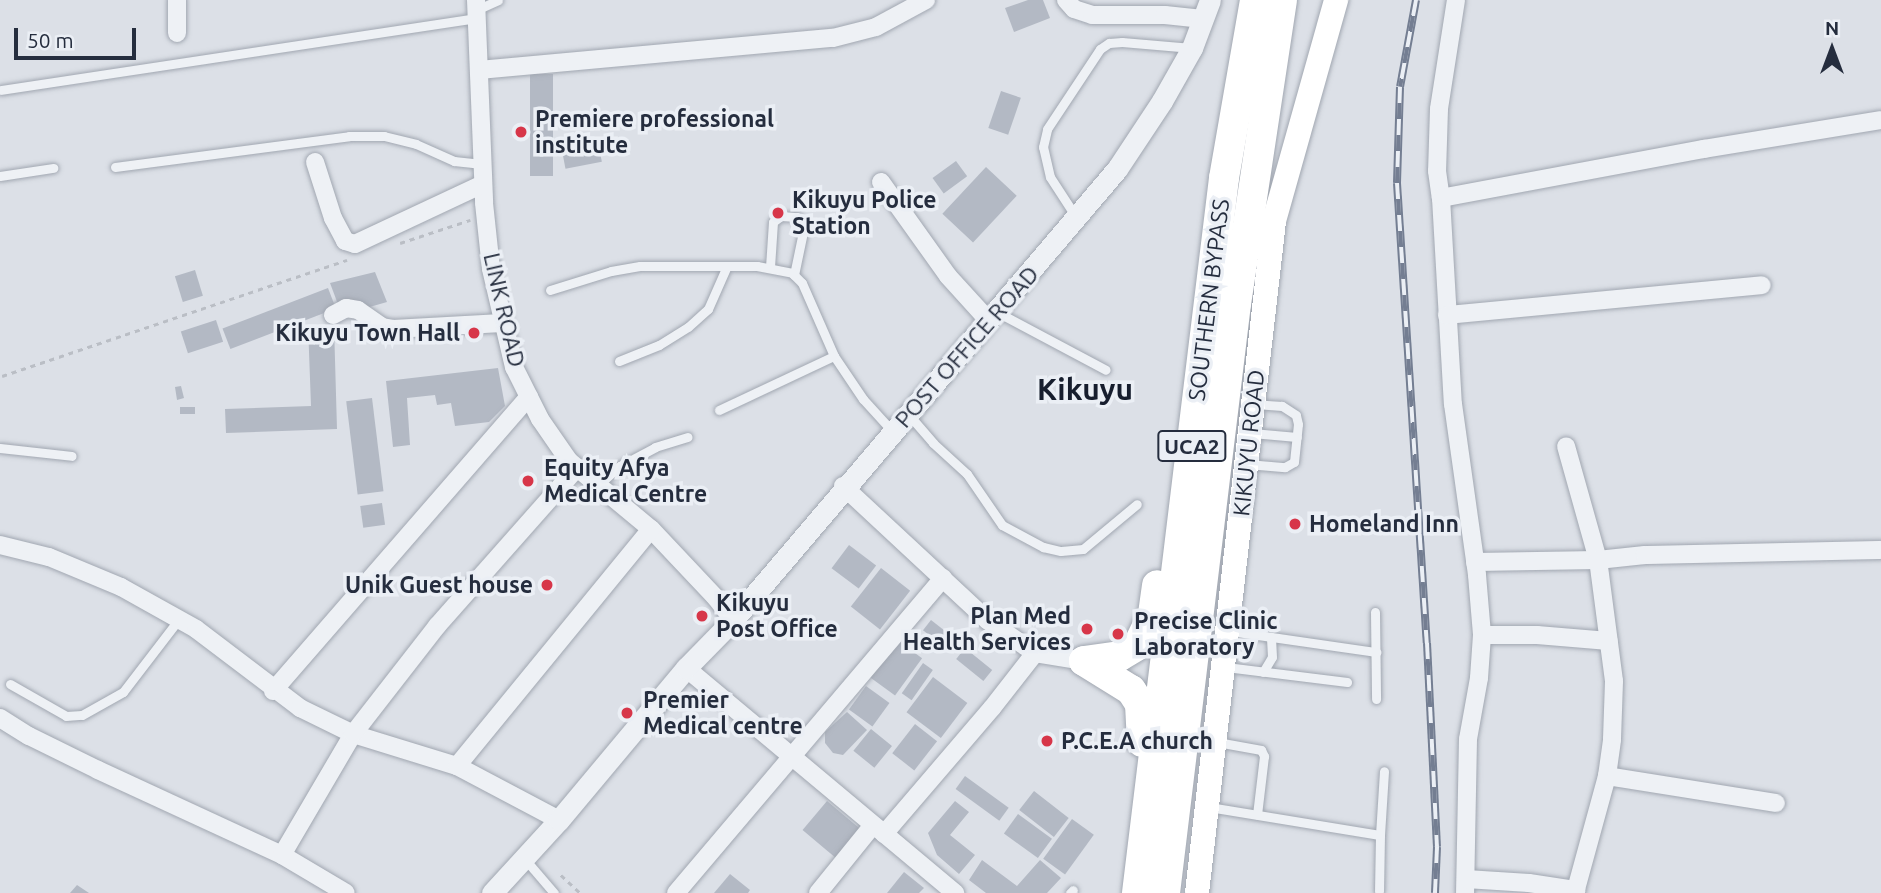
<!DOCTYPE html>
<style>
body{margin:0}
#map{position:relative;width:1881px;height:893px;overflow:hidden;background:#dce0e7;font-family:Ubuntu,sans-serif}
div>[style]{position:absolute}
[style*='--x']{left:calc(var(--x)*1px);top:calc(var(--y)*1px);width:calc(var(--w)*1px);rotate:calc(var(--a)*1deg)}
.building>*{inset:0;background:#b3b9c4;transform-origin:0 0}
.path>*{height:2.5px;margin-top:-1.25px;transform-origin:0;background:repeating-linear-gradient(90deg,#babec5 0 5px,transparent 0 10px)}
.roads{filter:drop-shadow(0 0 2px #a1a7b1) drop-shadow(0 0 2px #a1a7b1)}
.service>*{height:9px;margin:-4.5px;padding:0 4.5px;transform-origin:4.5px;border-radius:4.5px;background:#eef1f5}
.minor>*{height:18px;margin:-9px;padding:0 9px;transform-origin:9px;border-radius:9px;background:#eef1f5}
.tertiary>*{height:21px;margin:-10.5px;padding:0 10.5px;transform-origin:10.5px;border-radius:10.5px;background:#eef1f5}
.secondary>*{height:24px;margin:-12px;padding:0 12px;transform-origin:12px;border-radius:12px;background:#fff}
.trunk>*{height:30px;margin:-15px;padding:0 15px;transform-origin:15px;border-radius:15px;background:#fff}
.rail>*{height:8px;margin-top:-4px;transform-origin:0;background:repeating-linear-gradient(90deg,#ebeff5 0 16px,#747e92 0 32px);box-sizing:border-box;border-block:2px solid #747e92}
.dots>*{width:19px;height:19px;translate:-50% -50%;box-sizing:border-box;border:4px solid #ebeff5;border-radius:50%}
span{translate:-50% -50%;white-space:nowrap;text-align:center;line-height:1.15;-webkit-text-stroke:7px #ebeff5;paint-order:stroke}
.shield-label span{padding:2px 5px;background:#ebeff5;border:2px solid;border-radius:5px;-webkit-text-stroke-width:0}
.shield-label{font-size:21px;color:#252d3e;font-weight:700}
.poi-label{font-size:23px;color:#252d3e;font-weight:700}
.left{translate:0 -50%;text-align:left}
.right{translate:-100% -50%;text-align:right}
.street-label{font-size:23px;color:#252d3e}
.district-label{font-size:30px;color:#171e2e;font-weight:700}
.north{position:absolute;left:1797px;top:14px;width:70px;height:70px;-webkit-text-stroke:5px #ebeff5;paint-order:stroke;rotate:0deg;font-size:19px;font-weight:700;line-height:28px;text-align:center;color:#252d3e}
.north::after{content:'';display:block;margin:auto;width:24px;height:32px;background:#252d3e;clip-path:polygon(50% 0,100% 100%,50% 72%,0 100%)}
.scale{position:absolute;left:14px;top:28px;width:122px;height:32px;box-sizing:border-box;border:4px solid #252d3e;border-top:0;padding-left:9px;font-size:21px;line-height:24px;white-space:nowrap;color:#252d3e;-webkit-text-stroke:5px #ebeff5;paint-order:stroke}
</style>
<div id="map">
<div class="building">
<div style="clip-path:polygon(1028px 0,1043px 0,1050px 18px,1014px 32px,1005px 8px)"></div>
<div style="left:530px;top:74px;width:23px;height:102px"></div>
<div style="left:1001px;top:91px;width:21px;height:39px;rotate:19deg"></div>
<div style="left:598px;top:142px;width:20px;height:37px;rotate:79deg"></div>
<div style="left:956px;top:161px;width:19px;height:29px;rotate:54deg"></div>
<div style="left:986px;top:167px;width:42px;height:64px;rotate:43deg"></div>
<div style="left:195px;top:270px;width:27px;height:21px;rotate:73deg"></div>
<div style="clip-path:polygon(375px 272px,387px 302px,366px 308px,363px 303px,339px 307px,330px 283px)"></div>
<div style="left:328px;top:288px;width:22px;height:113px;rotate:69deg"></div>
<div style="left:216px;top:320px;width:23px;height:37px;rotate:72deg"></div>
<div style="clip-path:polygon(308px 325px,334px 325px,337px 429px,226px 433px,225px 409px,311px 406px)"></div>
<div style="clip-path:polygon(498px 368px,505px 406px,489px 422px,455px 426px,451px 403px,437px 405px,435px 395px,407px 398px,410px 445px,393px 447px,386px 381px)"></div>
<div style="clip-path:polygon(181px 386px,184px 398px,177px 400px,175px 387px)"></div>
<div style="left:372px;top:398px;width:94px;height:26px;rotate:83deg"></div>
<div style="left:195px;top:407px;width:7px;height:15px;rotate:90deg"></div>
<div style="left:382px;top:503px;width:22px;height:22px;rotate:82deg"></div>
<div style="left:849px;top:545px;width:34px;height:29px;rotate:37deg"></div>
<div style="left:881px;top:568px;width:37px;height:49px;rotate:38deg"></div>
<div style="left:931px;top:620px;width:34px;height:13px;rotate:38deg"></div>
<div style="left:897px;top:640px;width:31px;height:46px;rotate:36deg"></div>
<div style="left:965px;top:648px;width:35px;height:14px;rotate:39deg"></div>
<div style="left:923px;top:663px;width:12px;height:37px;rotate:35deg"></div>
<div style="left:933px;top:677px;width:43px;height:44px;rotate:37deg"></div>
<div style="left:866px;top:686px;width:29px;height:29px;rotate:36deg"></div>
<div style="clip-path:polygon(847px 712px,867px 730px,843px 755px,833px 753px,825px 743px,825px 732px)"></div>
<div style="left:915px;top:724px;width:28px;height:37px;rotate:38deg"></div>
<div style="left:871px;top:729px;width:27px;height:28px;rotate:39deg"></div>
<div style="left:965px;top:776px;width:54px;height:16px;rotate:36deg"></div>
<div style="left:1034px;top:791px;width:44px;height:24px;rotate:38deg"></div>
<div style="left:827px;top:801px;width:45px;height:38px;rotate:40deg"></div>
<div style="clip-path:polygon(955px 801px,969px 812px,950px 835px,975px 855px,959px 874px,937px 855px,928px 833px)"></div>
<div style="left:1018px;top:814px;width:42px;height:24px;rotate:36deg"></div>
<div style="left:1072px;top:819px;width:27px;height:49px;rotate:36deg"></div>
<div style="clip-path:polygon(982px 860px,1017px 886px,1040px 860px,1061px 878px,1047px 893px,986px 893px,969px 880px)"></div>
<div style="clip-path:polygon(904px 872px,924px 888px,919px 893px,887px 893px)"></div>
<div style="clip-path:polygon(730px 874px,750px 890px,748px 893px,714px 893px)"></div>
<div style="clip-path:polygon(77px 885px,89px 893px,70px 893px)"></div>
</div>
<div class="path">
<div style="--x:400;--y:243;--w:74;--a:-18.2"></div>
<div style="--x:2;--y:376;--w:364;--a:-18.6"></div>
<div style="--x:561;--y:875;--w:26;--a:43"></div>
</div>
<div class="roads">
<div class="service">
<div style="--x:476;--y:10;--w:24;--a:-24"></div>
<div style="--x:1;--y:90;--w:480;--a:-8.6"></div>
<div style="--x:115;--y:167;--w:236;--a:-7.5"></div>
<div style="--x:349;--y:136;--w:35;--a:0"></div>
<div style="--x:384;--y:136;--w:33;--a:14"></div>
<div style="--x:416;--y:144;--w:42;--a:24.1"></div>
<div style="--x:454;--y:161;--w:28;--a:6"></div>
<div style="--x:0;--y:176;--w:54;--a:-8.6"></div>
<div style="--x:1076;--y:217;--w:48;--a:-123"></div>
<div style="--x:1050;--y:177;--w:31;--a:-103"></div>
<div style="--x:1043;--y:147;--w:18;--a:-77"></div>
<div style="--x:1047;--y:129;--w:96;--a:-56.5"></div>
<div style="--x:1100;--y:49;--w:11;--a:-34"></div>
<div style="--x:1109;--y:43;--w:13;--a:-4"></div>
<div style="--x:1122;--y:42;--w:70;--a:4.9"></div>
<div style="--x:770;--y:267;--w:45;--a:-86.2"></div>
<div style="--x:773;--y:222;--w:10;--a:-37"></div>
<div style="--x:781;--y:216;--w:16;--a:4"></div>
<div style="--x:797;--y:217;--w:12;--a:55"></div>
<div style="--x:804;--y:227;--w:49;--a:101.8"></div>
<div style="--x:550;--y:290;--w:64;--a:-17.3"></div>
<div style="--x:611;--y:271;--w:29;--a:-10"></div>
<div style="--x:640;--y:266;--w:117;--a:0"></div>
<div style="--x:757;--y:266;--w:36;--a:11"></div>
<div style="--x:792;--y:273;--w:14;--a:45"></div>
<div style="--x:802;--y:283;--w:80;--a:66.3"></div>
<div style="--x:834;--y:356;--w:52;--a:56"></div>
<div style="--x:863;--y:399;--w:45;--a:47.7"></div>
<div style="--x:997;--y:312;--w:123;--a:28"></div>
<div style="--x:619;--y:361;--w:43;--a:-21.8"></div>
<div style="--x:659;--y:345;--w:34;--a:-32"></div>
<div style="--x:688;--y:327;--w:27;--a:-42"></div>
<div style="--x:708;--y:309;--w:47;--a:-66.2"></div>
<div style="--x:719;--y:410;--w:127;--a:-25.2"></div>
<div style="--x:909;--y:415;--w:37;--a:49"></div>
<div style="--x:933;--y:443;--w:46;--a:42.4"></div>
<div style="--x:967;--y:474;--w:62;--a:55.5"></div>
<div style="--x:1002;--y:525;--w:47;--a:28.2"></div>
<div style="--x:1043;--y:547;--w:18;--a:13"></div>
<div style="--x:1061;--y:551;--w:22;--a:-5"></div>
<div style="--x:1083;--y:549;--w:70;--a:-39.8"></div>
<div style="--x:1252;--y:433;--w:45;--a:5.1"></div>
<div style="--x:0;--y:448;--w:72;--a:6.3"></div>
<div style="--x:1247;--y:464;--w:38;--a:5"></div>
<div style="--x:1285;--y:467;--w:10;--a:-29"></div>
<div style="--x:1294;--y:462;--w:38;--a:-84"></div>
<div style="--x:1298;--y:424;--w:9;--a:-103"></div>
<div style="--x:1296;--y:415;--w:17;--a:-147"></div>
<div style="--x:1282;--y:406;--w:27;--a:-176"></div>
<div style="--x:599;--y:484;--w:28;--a:-41"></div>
<div style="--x:620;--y:466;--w:40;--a:-28"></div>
<div style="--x:655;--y:447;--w:34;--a:-17"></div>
<div style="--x:1375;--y:612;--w:87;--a:89.3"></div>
<div style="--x:1230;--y:631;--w:148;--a:8.2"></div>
<div style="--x:1226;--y:667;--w:122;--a:7.1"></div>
<div style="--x:1263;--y:672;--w:17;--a:-59"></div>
<div style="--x:1272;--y:657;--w:20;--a:-93"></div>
<div style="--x:10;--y:684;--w:64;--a:29.7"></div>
<div style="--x:66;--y:716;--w:16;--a:-4"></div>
<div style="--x:82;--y:715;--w:47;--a:-29.3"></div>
<div style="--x:123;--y:692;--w:92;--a:-52.5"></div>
<div style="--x:1217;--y:742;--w:45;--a:10.3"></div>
<div style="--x:1261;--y:750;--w:7;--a:63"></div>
<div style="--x:1264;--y:756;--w:59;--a:96.8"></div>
<div style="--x:1209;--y:807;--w:173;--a:9.3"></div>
<div style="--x:1380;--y:835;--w:56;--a:91"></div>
<div style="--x:1380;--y:835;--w:64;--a:-86.4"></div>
<div style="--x:524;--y:858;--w:46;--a:49.4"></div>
<div style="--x:1070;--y:893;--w:4;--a:-45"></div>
</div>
<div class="minor">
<div style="--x:177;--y:0;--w:33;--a:90"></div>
<div style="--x:476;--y:0;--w:203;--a:87.7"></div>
<div style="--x:484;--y:203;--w:66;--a:83.9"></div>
<div style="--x:491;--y:269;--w:101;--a:76.8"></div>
<div style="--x:514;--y:367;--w:58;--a:63.4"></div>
<div style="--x:540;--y:419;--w:51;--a:55.4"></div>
<div style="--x:569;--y:461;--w:107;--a:39.7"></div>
<div style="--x:651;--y:529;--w:95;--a:46.7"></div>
<div style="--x:716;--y:598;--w:28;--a:52"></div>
<div style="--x:1066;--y:0;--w:12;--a:48"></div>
<div style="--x:1074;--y:9;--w:19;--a:18"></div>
<div style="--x:1092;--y:15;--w:73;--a:0"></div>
<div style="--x:1165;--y:15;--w:38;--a:6"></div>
<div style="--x:1456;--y:0;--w:110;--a:98.9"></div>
<div style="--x:1439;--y:109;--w:62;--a:91.8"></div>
<div style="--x:1437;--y:171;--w:27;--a:82"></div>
<div style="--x:1441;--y:198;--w:206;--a:86.7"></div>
<div style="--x:1453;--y:404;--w:173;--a:82"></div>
<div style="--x:1477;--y:575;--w:60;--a:85.2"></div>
<div style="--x:1482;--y:635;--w:43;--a:94"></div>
<div style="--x:1479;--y:678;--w:62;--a:100.2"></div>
<div style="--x:1468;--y:739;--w:154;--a:91.1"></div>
<div style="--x:479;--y:70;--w:355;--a:-5.2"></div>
<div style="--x:833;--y:38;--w:44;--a:-14.3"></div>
<div style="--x:876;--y:27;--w:57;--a:-28.4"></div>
<div style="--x:315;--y:162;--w:59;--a:72.2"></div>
<div style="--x:333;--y:218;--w:26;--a:62"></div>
<div style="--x:345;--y:241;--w:10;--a:17"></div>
<div style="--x:355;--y:244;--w:141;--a:-25.1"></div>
<div style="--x:881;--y:182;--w:115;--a:54.5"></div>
<div style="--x:948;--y:276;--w:61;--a:47.7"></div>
<div style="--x:1441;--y:198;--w:268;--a:-10.6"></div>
<div style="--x:1704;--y:149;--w:179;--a:-9.3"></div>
<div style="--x:333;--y:315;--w:15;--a:-28"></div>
<div style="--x:346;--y:308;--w:12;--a:9"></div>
<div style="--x:358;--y:310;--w:29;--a:35"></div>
<div style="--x:382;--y:327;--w:11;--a:10"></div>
<div style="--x:393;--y:329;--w:109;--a:-3.2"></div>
<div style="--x:1447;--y:315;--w:316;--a:-5.4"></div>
<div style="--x:843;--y:486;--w:197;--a:42.9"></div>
<div style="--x:987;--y:620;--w:58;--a:34.5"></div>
<div style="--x:1035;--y:653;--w:50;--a:9.3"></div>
<div style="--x:0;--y:545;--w:50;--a:13.8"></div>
<div style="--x:49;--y:557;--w:78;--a:22.6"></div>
<div style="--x:121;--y:587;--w:86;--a:29.2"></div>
<div style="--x:196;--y:629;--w:131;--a:37.2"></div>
<div style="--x:300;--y:708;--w:59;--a:26.1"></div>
<div style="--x:353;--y:734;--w:109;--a:17.1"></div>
<div style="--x:457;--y:766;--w:115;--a:27.9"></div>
<div style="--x:1475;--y:562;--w:123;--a:-0.9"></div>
<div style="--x:1598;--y:560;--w:118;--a:-105.7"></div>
<div style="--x:1482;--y:635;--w:55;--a:0"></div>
<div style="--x:1537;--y:635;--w:72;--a:4.8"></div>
<div style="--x:686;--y:668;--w:351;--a:39.9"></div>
<div style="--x:273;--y:691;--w:390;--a:-49"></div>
<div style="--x:0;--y:718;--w:34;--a:32"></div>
<div style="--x:29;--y:736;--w:77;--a:26.2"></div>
<div style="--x:98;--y:770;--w:203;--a:24.8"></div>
<div style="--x:282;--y:855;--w:74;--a:30.7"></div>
<div style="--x:457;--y:766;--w:306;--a:-50.7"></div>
<div style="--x:1607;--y:776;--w:171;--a:9.1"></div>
<div style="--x:884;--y:834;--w:166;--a:-49.4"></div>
<div style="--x:992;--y:708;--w:70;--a:-52"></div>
<div style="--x:282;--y:855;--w:140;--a:-59.6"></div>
<div style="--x:353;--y:734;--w:137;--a:-52.1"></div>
<div style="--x:437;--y:626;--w:211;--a:-48.5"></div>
<div style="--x:1466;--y:879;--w:63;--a:3.6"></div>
<div style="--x:1529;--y:883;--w:48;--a:8.5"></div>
<div style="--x:676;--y:893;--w:413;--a:-49.7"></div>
<div style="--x:818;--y:893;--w:87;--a:-51"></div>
<div style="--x:1575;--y:893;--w:121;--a:-74.7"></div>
<div style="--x:1607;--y:776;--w:37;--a:-82"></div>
<div style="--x:1612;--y:739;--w:58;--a:-88"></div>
<div style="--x:1614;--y:681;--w:122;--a:-97.5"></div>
<div style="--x:1598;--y:560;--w:47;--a:-6.1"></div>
<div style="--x:1645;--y:555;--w:236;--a:-1.2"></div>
</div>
<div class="tertiary">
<div style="--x:492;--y:893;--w:99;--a:-47.5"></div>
<div style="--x:559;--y:820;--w:198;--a:-50.1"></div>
<div style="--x:686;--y:668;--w:67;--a:-45.6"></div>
<div style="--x:733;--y:620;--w:592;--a:-49.59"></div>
<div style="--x:1117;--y:169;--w:82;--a:-56.5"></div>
<div style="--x:1162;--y:101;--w:61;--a:-60.5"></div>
<div style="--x:1192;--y:48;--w:51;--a:-69.4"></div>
</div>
<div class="secondary">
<div style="--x:1197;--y:893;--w:676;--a:-83.46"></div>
<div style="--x:1274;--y:221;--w:230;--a:-74.3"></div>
</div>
<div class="trunk">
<div style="--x:1084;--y:661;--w:36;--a:-8"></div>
<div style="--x:1120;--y:656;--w:21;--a:-31"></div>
<div style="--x:1138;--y:645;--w:34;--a:-64"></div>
<div style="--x:1153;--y:614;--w:29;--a:-82"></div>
<div style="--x:1084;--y:661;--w:55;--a:31.7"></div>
<div style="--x:1131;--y:690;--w:17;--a:57"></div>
<div style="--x:1140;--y:704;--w:38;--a:87"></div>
<div style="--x:1137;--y:893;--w:720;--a:-83.06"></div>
<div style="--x:1224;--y:178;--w:181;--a:-80.1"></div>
<div style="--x:1165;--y:893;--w:593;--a:-83.13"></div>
<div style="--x:1236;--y:304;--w:307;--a:-81.4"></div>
</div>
</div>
<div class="rail">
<div style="--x:1416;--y:0;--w:88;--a:100.4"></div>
<div style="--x:1400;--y:87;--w:96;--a:91.8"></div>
<div style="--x:1397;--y:183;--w:461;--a:86.3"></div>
<div style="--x:1427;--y:643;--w:204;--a:87.2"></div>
<div style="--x:1437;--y:847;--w:46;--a:92.5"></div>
</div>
<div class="dots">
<div style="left:521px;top:132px;background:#d73649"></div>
<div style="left:778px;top:213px;background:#d73649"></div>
<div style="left:474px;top:333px;background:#d73649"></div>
<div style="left:528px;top:481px;background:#d73649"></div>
<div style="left:1295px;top:524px;background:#d73649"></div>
<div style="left:547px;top:585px;background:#d73649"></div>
<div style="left:702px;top:616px;background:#d73649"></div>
<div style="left:1087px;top:629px;background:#d73649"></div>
<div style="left:1118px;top:634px;background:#d73649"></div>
<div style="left:627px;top:713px;background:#d73649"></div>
<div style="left:1047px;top:741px;background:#d73649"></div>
</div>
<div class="shield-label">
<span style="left:1192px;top:446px">UCA2</span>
</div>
<div class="poi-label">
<span class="left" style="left:535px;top:132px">Premiere professional<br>institute</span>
<span class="left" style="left:792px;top:213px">Kikuyu Police<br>Station</span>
<span class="right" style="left:460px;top:333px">Kikuyu Town Hall</span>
<span class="left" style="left:544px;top:481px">Equity Afya<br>Medical Centre</span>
<span class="left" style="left:1309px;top:524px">Homeland Inn</span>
<span class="right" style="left:533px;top:585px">Unik Guest house</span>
<span class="left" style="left:716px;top:616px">Kikuyu<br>Post Office</span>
<span class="right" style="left:1071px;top:629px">Plan Med<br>Health Services</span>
<span class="left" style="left:1134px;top:634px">Precise Clinic<br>Laboratory</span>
<span class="left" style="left:643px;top:713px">Premier<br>Medical centre</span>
<span class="left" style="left:1061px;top:741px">P.C.E.A church</span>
</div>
<div class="street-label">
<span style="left:1209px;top:300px;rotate:-83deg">SOUTHERN BYPASS</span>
<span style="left:504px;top:310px;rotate:77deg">LINK ROAD</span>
<span style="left:967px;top:347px;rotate:-49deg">POST OFFICE ROAD</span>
<span style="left:1249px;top:443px;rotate:-84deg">KIKUYU ROAD</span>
</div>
<div class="district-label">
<span style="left:1085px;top:389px">Kikuyu</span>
</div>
<div class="north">N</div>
<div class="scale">50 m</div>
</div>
